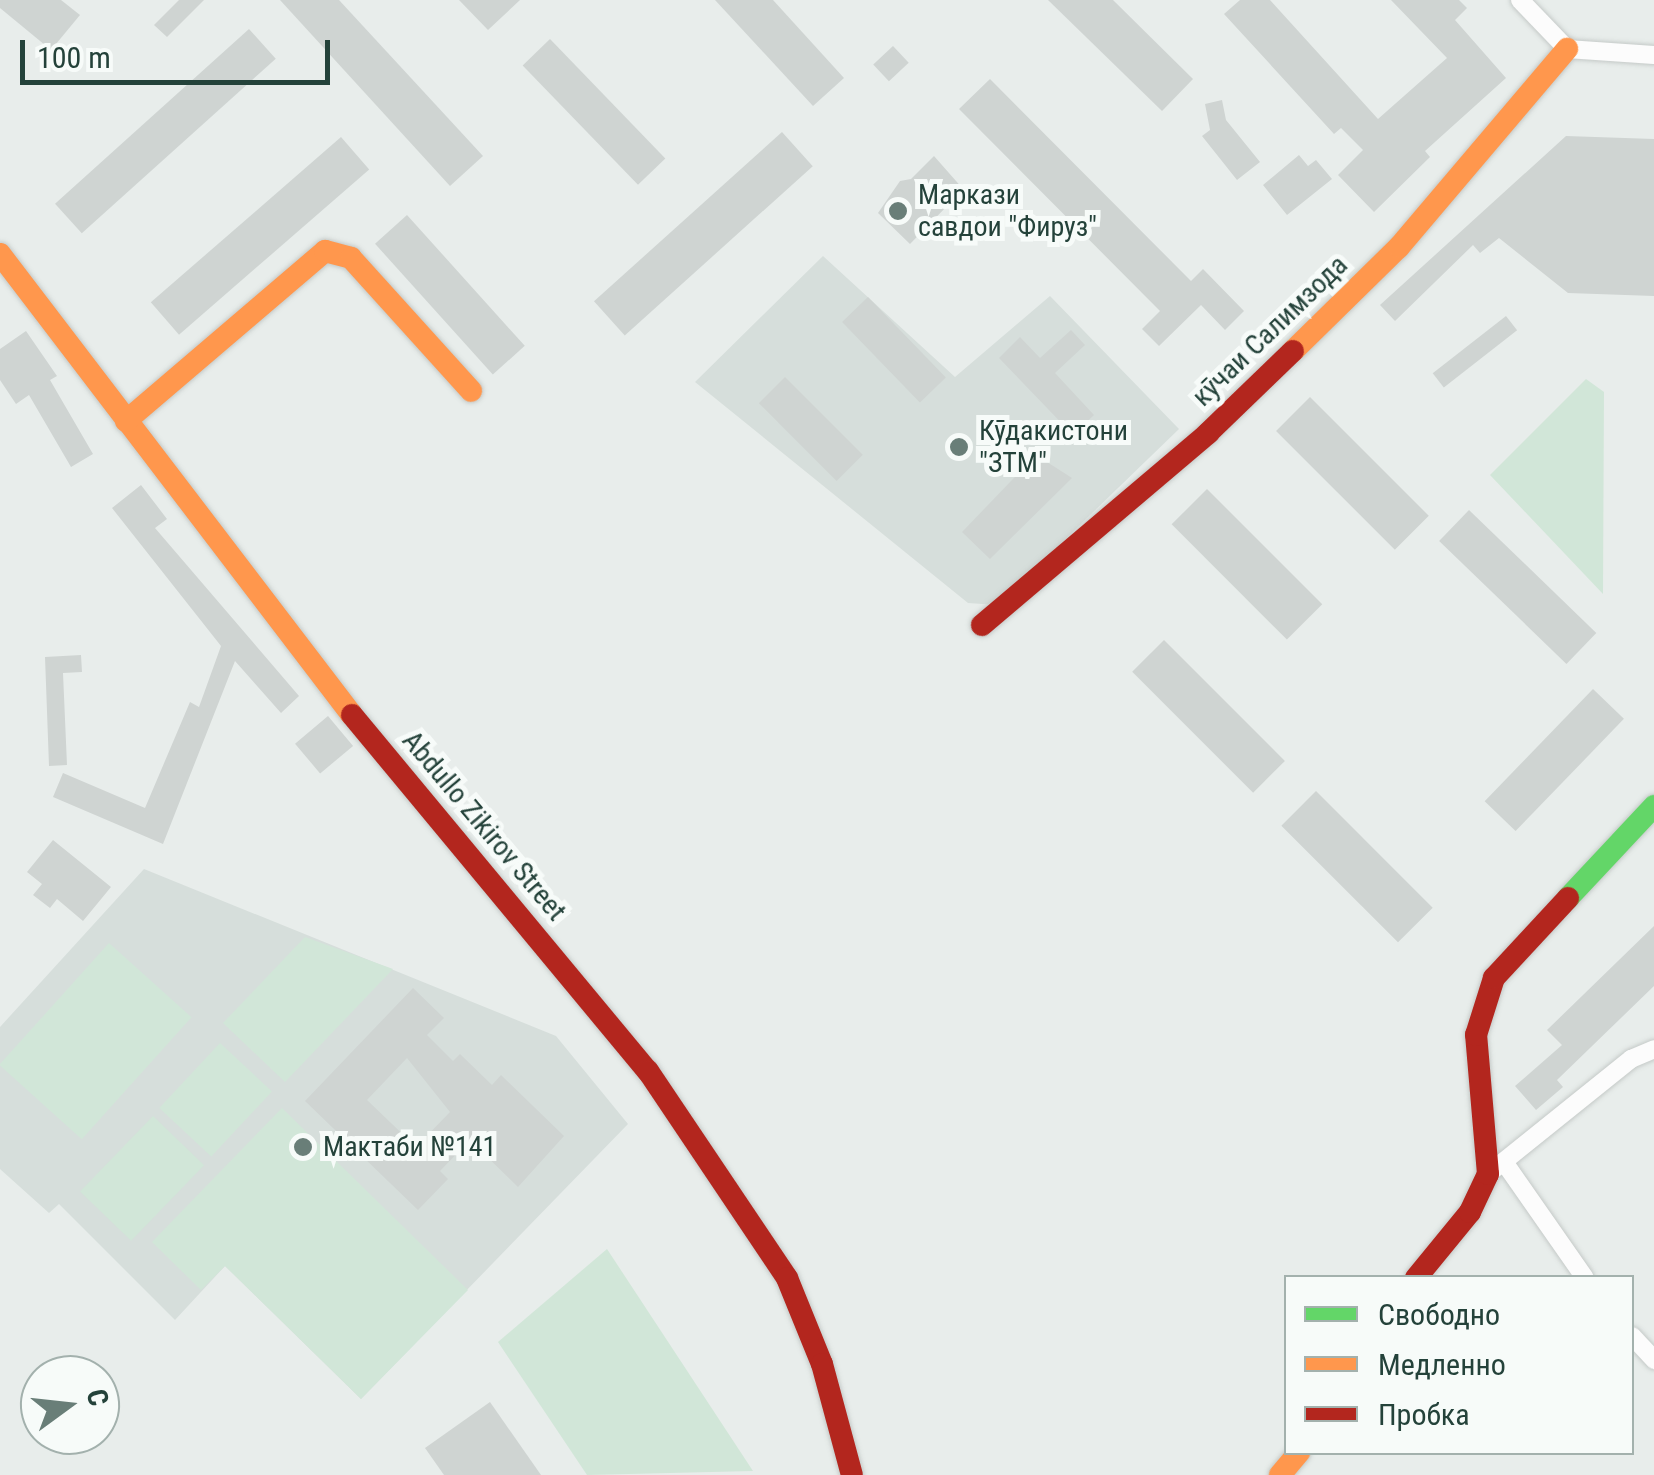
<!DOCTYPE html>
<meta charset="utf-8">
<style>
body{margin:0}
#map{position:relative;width:1654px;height:1475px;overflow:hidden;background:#e8edeb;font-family:"Roboto Condensed",sans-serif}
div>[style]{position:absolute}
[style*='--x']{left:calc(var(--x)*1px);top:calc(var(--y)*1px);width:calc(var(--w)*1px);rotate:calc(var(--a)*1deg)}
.built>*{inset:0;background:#d6dedb}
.green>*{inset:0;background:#d1e6d8;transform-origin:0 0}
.building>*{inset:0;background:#cfd4d2;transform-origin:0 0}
.roads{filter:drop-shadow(0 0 2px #c5cac8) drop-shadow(0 0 2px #c5cac8)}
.street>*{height:18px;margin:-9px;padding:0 9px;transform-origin:9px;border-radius:9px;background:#fcfcfc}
.fast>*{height:22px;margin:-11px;padding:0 11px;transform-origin:11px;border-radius:11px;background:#63d668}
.slow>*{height:22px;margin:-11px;padding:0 11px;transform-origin:11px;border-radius:11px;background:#ff974d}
.jam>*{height:22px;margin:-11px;padding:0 11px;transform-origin:11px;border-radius:11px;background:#b3261e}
.dots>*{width:28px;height:28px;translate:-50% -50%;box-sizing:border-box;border:5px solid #f7fbf9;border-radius:50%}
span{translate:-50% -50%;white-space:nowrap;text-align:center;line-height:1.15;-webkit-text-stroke:10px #f7fbf9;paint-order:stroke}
.poi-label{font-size:28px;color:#24423a}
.left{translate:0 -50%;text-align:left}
.street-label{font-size:28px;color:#24423a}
.legend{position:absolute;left:1284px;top:1275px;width:350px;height:180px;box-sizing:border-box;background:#f7fbf9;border:2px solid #a3b1ad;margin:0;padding:12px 18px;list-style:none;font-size:30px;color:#24423a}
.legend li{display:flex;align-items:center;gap:20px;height:50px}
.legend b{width:50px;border:2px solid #a3b1ad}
.north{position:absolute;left:20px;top:1355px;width:100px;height:100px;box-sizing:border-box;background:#f7fbf9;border:2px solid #a3b1ad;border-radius:50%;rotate:75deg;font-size:28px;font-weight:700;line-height:40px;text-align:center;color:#24423a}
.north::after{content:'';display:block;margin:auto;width:35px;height:45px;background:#697e78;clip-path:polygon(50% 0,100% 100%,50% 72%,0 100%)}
.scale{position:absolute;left:20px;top:40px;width:310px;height:45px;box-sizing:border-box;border:5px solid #24423a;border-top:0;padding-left:12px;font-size:30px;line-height:35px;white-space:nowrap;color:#24423a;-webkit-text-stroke:8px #f7fbf9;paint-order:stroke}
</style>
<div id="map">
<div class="built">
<div style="clip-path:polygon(823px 256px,955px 377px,1050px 296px,1179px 429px,997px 605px,968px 603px,695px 382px)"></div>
<div style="clip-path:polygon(144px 869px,556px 1036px,628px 1124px,361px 1399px,225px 1266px,175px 1320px,59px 1204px,49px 1213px,0 1169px,0 1027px)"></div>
</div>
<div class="green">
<div style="clip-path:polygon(1586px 379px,1604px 392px,1603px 594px,1490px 475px)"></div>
<div style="clip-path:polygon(305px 937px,393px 969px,285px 1082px,223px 1023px)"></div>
<div style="left:109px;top:943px;width:111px;height:164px;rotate:42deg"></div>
<div style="left:220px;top:1043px;width:71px;height:89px;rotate:43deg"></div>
<div style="clip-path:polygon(282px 1108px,468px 1290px,361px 1399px,225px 1266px,201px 1290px,152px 1242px)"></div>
<div style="left:153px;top:1116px;width:71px;height:105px;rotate:44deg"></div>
<div style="clip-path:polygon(607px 1249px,753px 1471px,587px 1475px,498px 1342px)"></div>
</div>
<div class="building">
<div style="clip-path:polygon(0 0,61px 0,80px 15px,51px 50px,0 8px)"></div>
<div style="clip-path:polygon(179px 0,204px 0,167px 37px,154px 25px)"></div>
<div style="clip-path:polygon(280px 0,339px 0,483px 156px,450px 186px)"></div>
<div style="clip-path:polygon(459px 0,520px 0,488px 30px)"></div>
<div style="clip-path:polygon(715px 0,773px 0,844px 78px,813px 106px)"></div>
<div style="clip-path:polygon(1048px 0,1113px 0,1193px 79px,1162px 111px)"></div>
<div style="clip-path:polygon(1240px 0,1270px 0,1378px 119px,1447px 58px,1391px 0,1459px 0,1467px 8px,1455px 20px,1506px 78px,1425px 151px,1430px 157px,1374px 212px,1338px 175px,1363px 150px,1341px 128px,1334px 134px,1224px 14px)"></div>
<div style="left:249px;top:29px;width:40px;height:261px;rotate:48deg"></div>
<div style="left:550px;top:39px;width:166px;height:38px;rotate:46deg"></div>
<div style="left:893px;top:46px;width:23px;height:27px;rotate:47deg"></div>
<div style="clip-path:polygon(990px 79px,1191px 281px,1203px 269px,1244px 311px,1225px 330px,1201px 305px,1159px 346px,1142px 329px,1160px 311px,959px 109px)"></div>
<div style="clip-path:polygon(1222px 100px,1226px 120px,1260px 162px,1237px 180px,1202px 136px,1210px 130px,1205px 104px)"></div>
<div style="left:782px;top:132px;width:46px;height:253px;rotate:48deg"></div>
<div style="clip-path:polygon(1566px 136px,1654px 139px,1654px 296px,1568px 293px,1499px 238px,1480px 253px,1473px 245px,1395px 321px,1380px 305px)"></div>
<div style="left:341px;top:137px;width:43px;height:252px;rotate:49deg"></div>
<div style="clip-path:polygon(1299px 155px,1308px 166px,1316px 160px,1332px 179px,1287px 215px,1263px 185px)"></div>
<div style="clip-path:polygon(934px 156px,971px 198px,963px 207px,950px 203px,910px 244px,878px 213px,900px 181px,911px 179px)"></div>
<div style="left:407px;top:215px;width:176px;height:43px;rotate:48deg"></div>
<div style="left:868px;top:297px;width:112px;height:36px;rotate:46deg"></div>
<div style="left:1506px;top:316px;width:18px;height:93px;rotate:52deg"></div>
<div style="clip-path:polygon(1071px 330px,1085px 345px,1055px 373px,1094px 415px,1073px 435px,999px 358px,1020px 337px,1040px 358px)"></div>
<div style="clip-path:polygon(26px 331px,57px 376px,50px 380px,93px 454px,71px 467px,29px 395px,16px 404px,0 380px,0 349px)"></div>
<div style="left:785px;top:377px;width:110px;height:37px;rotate:45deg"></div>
<div style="left:1310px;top:397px;width:168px;height:48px;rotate:45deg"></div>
<div style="clip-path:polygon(1036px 455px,1072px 478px,990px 559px,962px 532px)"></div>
<div style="clip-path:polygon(141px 485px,167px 519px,155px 528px,299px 696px,281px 713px,235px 661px,163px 844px,53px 797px,63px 773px,145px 808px,190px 702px,199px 707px,221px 646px,112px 508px)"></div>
<div style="left:1207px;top:489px;width:163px;height:50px;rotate:45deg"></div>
<div style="left:1469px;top:510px;width:177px;height:43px;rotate:44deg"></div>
<div style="left:1164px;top:640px;width:171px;height:45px;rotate:45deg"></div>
<div style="clip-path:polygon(81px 655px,82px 672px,63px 673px,67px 765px,49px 766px,45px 657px)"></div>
<div style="left:1593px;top:689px;width:43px;height:156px;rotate:44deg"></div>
<div style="left:328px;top:716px;width:39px;height:43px;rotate:50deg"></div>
<div style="left:1316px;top:791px;width:165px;height:49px;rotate:45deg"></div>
<div style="clip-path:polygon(53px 840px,111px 887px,83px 921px,57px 899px,50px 908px,33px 895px,42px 884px,27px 872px)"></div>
<div style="clip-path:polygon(1654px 926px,1654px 986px,1557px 1080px,1563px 1087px,1536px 1110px,1515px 1086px,1562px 1045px,1547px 1030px)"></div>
<div style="clip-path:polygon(evenodd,413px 988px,444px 1018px,427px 1035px,453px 1061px,460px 1054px,492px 1085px,501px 1075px,564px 1136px,518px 1187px,470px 1140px,440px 1171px,448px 1179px,418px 1210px,305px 1101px,413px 988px,407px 1058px,450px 1112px,416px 1147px,367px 1100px,407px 1058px)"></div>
<div style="clip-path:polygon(490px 1402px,541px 1475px,444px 1475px,425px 1448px)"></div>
</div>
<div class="roads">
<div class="street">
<div style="--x:1520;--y:0;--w:68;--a:46.2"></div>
<div style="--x:1567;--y:49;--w:87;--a:3.9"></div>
<div style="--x:1504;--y:1162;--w:141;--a:55.1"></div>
<div style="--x:1488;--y:1174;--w:184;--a:-38.8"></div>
<div style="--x:1631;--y:1059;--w:25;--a:-23"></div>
<div style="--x:1632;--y:1336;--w:33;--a:47"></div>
</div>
<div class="fast">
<div style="--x:1568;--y:898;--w:126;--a:-46.9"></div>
</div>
<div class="slow">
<div style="--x:0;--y:254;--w:580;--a:52.64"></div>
<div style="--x:1293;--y:351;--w:148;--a:-44.5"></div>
<div style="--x:1399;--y:247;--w:260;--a:-49.7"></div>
<div style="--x:126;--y:421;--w:262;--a:-40.5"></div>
<div style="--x:325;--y:251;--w:27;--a:15"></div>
<div style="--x:351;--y:258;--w:179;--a:47.9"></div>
<div style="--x:1280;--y:1475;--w:30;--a:-50"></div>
</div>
<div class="jam">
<div style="--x:982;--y:625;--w:297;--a:-40.3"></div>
<div style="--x:1208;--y:433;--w:118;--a:-44"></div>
<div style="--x:352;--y:715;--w:463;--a:50.3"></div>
<div style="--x:648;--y:1071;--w:249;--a:56.1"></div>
<div style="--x:787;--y:1278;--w:93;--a:67.9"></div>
<div style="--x:822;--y:1364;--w:115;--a:74.9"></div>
<div style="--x:1416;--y:1278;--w:85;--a:-50.7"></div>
<div style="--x:1470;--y:1212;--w:42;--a:-64.7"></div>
<div style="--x:1488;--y:1174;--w:140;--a:-94.9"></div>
<div style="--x:1476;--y:1035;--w:60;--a:-72.5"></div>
<div style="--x:1494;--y:978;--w:109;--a:-47.2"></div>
</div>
</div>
<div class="dots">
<div style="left:898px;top:211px;background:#697e78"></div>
<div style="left:959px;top:447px;background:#697e78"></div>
<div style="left:303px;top:1147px;background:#697e78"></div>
</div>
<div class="poi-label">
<span class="left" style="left:918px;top:211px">Маркази<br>савдои "Фируз"</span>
<span class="left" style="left:979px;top:447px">Кӯдакистони<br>"ЗТМ"</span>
<span class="left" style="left:323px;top:1147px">Мактаби №141</span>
</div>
<div class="street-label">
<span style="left:1270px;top:331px;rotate:-44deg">кӯчаи Салимзода</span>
<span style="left:484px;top:826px;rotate:50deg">Abdullo Zikirov Street</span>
</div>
<ul class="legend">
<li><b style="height:12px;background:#63d668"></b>Свободно</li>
<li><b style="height:12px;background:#ff974d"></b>Медленно</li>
<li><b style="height:12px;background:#b3261e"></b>Пробка</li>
</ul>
<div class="north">С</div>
<div class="scale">100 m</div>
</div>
